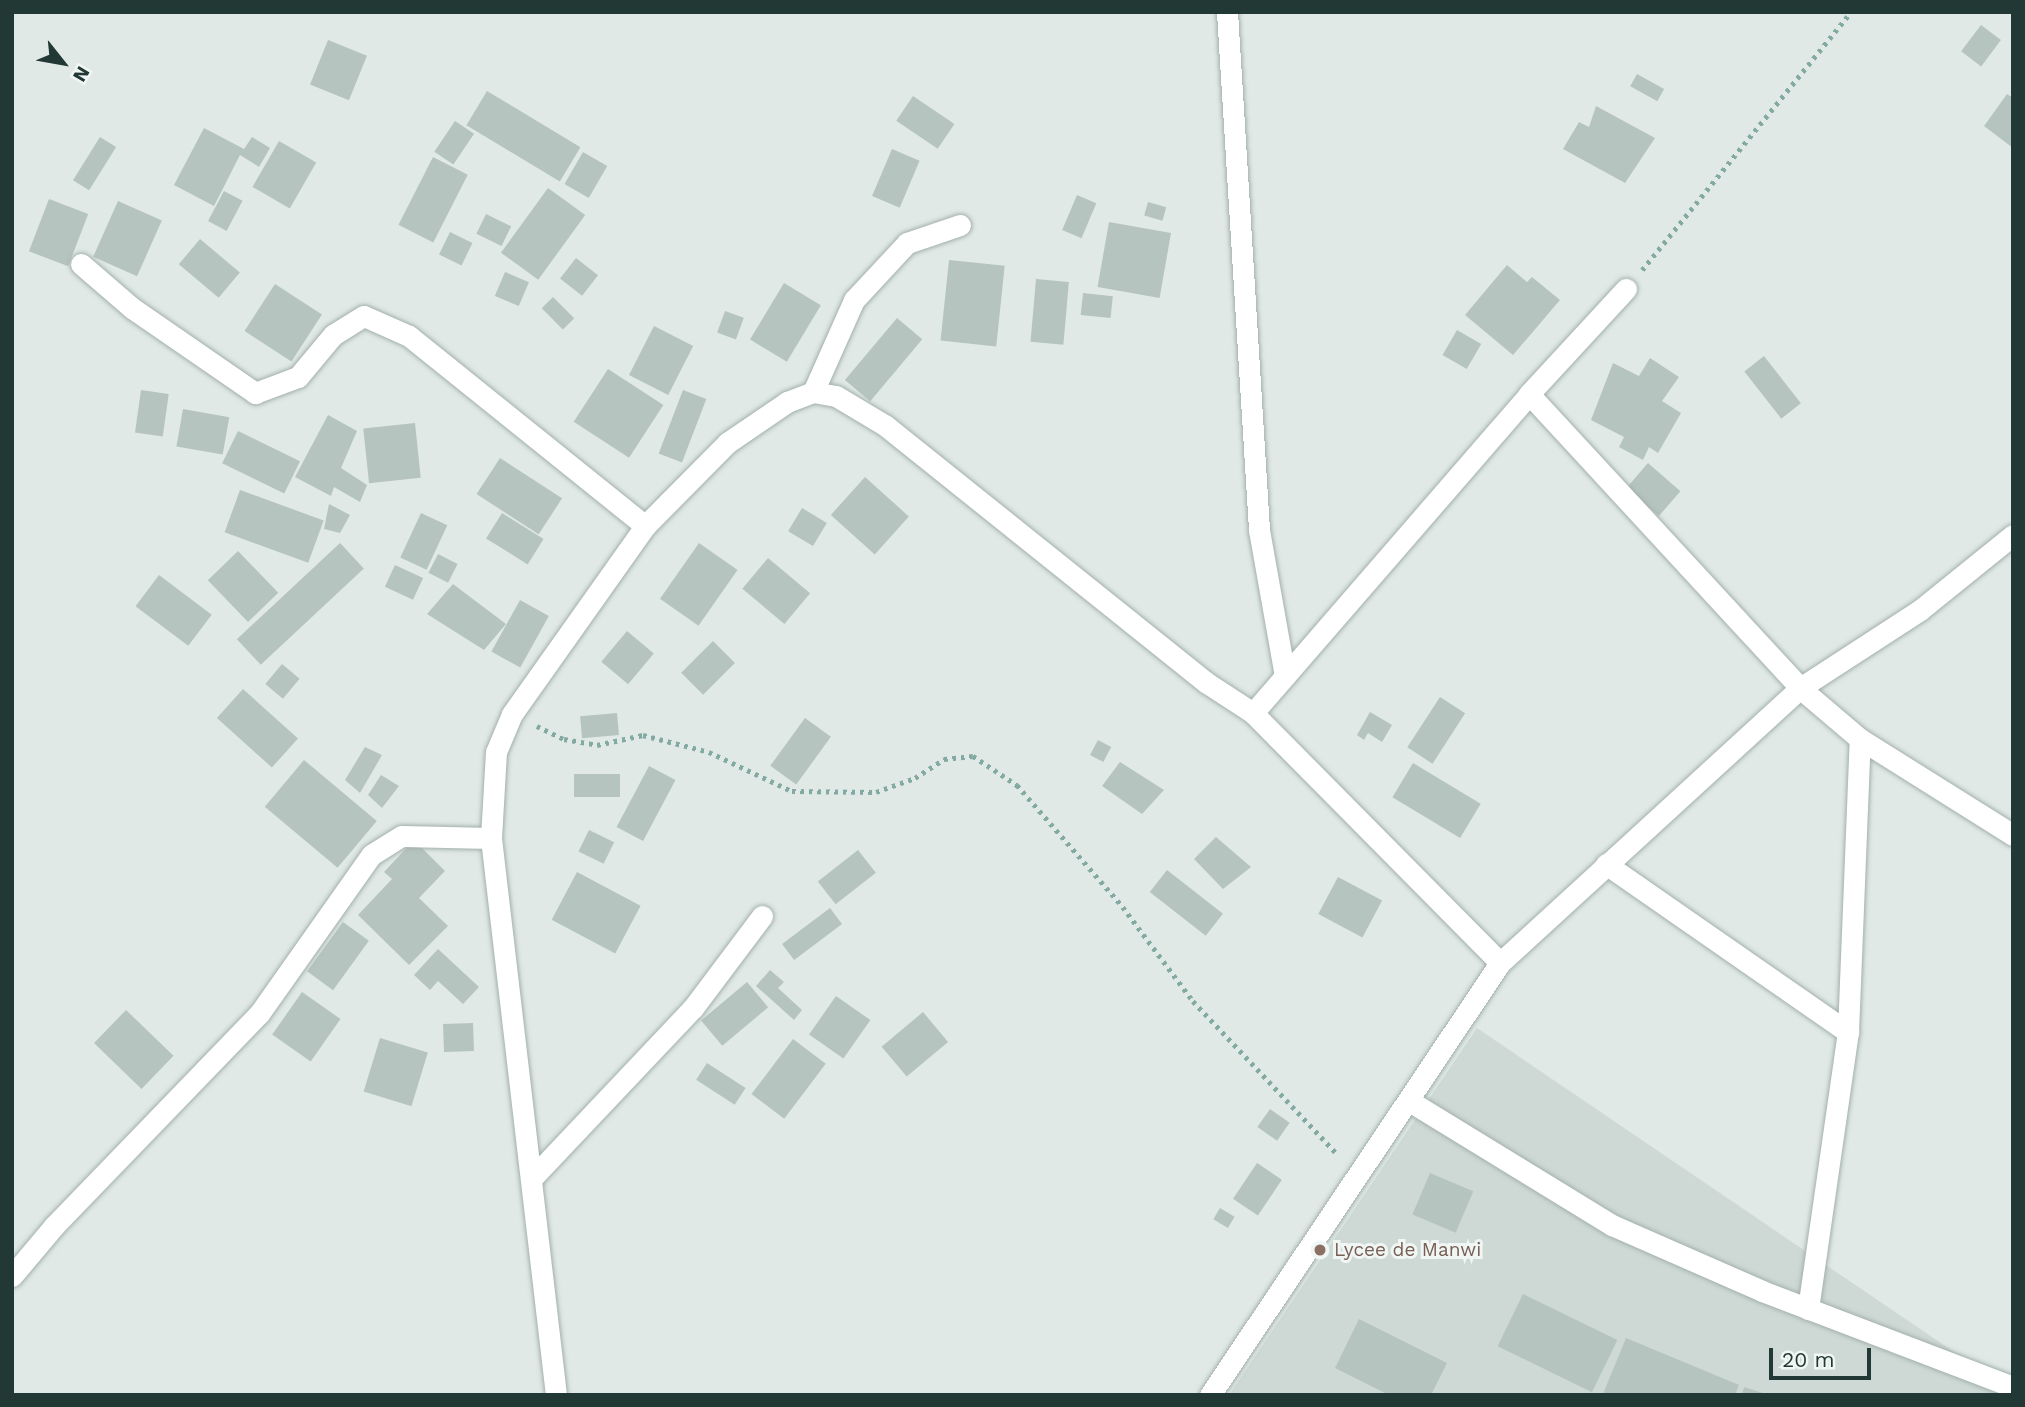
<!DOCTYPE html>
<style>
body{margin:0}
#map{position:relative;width:2025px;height:1407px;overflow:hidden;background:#e0e9e6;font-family:"Work Sans",sans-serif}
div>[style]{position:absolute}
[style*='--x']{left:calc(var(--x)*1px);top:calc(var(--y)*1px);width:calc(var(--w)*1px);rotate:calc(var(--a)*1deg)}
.built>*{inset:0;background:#ced9d5}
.building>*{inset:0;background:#b5c4bf;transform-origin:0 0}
.path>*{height:4.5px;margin-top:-2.25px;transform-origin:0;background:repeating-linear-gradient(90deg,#83aaa2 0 3.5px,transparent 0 8.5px)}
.roads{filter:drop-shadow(0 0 2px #a3b0ad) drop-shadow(0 0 2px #a3b0ad)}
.street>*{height:21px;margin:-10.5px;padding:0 10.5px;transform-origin:10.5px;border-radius:10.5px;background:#fff}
.dots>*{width:19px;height:19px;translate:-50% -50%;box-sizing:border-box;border:4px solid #f0f6f4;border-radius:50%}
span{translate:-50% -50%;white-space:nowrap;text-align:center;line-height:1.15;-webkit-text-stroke:6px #f0f6f4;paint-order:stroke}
.education-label{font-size:19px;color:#785e54}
.left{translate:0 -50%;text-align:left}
.frame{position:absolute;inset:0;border:14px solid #223834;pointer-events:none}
.north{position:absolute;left:28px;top:28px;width:70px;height:70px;-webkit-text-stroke:5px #f0f6f4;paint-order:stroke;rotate:121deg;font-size:19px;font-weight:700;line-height:28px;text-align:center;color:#223834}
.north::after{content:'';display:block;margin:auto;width:24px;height:32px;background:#223834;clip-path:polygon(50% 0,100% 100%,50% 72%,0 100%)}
.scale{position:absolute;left:1769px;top:1348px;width:102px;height:32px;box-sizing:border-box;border:4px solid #223834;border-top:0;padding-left:9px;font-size:21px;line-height:24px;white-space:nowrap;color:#223834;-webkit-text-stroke:5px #f0f6f4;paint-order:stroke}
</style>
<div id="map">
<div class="built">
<div style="clip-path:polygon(1477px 1028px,2013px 1392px,2013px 1395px,1229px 1395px)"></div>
</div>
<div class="building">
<div style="left:1981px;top:25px;width:25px;height:33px;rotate:37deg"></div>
<div style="left:328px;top:40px;width:42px;height:48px;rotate:22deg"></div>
<div style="left:1637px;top:74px;width:31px;height:14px;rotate:29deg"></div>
<div style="left:487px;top:91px;width:109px;height:40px;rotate:31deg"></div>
<div style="clip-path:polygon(2007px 94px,2013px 98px,2013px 148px,1984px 126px)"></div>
<div style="left:913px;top:96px;width:50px;height:30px;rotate:34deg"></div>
<div style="clip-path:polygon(1596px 106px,1655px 138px,1625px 183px,1563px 149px,1579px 122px,1589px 127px)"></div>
<div style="left:455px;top:121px;width:23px;height:37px;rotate:34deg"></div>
<div style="clip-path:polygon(204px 128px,244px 149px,252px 137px,270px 148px,259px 167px,240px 155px,214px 206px,174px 185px)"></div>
<div style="left:100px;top:137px;width:19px;height:51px;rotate:32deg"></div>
<div style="left:279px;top:141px;width:43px;height:53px;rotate:30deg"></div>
<div style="left:892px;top:149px;width:30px;height:51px;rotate:23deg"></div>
<div style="left:583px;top:152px;width:28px;height:37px;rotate:30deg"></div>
<div style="left:433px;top:157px;width:39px;height:76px;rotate:27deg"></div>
<div style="left:548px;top:188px;width:46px;height:80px;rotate:36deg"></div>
<div style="left:224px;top:191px;width:21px;height:34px;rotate:28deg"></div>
<div style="left:1077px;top:195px;width:21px;height:38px;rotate:23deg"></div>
<div style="left:49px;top:199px;width:42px;height:56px;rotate:21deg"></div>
<div style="left:118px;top:201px;width:48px;height:61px;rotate:24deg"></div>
<div style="left:1148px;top:202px;width:19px;height:14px;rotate:16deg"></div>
<div style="left:486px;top:214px;width:28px;height:22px;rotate:26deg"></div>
<div style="left:1109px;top:222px;width:63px;height:66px;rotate:10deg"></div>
<div style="left:450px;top:232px;width:25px;height:25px;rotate:26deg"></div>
<div style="left:200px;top:239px;width:52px;height:33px;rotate:40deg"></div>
<div style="left:576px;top:258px;width:28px;height:26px;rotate:38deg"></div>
<div style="left:949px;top:260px;width:56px;height:81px;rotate:6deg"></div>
<div style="clip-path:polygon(1507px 265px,1527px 282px,1532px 277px,1560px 300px,1513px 355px,1465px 315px)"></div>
<div style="left:505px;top:272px;width:26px;height:26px;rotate:23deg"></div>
<div style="left:1036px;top:279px;width:33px;height:63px;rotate:5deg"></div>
<div style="left:784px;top:283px;width:43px;height:66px;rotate:31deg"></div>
<div style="left:275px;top:284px;width:56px;height:56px;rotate:33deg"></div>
<div style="left:1083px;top:293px;width:30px;height:22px;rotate:6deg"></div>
<div style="left:553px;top:297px;width:30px;height:16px;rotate:45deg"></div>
<div style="left:725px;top:311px;width:20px;height:23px;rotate:20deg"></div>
<div style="left:897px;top:318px;width:33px;height:81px;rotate:40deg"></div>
<div style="left:654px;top:326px;width:44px;height:55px;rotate:27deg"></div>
<div style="left:1457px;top:330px;width:28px;height:29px;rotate:30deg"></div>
<div style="left:1764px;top:356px;width:60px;height:25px;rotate:52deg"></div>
<div style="clip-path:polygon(1650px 358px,1679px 377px,1662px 401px,1681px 413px,1658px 453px,1649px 447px,1643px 460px,1619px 447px,1624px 437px,1591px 420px,1613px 363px,1639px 376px)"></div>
<div style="left:608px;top:369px;width:66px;height:63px;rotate:33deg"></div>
<div style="left:141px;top:390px;width:28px;height:43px;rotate:8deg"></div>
<div style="left:683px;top:390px;width:25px;height:68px;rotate:21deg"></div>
<div style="left:183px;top:409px;width:47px;height:38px;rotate:10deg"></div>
<div style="clip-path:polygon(328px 415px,357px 431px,341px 468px,367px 485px,360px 502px,334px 487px,331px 496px,295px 477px)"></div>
<div style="left:415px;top:423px;width:55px;height:52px;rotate:84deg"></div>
<div style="left:238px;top:431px;width:69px;height:36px;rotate:26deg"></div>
<div style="left:500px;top:458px;width:74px;height:43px;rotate:33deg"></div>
<div style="left:1648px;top:463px;width:43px;height:33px;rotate:41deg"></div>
<div style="left:865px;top:477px;width:59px;height:51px;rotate:42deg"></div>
<div style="left:240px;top:490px;width:89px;height:45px;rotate:20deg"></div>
<div style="clip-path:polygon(329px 504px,350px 515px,340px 533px,324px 529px)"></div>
<div style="left:802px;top:508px;width:29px;height:27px;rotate:31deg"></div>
<div style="left:421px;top:513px;width:29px;height:49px;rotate:25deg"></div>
<div style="left:502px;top:513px;width:49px;height:30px;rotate:32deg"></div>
<div style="left:340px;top:543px;width:35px;height:141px;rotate:47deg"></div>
<div style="left:699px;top:543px;width:47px;height:68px;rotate:35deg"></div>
<div style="left:238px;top:551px;width:58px;height:42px;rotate:46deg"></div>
<div style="left:438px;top:554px;width:22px;height:21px;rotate:27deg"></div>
<div style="left:768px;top:558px;width:55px;height:40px;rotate:40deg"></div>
<div style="left:395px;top:565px;width:31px;height:24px;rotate:25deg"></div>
<div style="left:159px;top:575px;width:66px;height:39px;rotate:37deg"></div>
<div style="clip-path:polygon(453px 584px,506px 624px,484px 650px,427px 614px)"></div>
<div style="left:520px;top:600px;width:33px;height:59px;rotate:29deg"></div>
<div style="left:627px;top:631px;width:35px;height:40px;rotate:40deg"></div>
<div style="left:713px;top:641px;width:31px;height:45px;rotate:45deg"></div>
<div style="left:282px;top:664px;width:23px;height:26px;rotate:40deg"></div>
<div style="left:243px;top:689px;width:74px;height:39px;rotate:42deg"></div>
<div style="left:1440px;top:697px;width:30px;height:60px;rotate:33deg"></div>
<div style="clip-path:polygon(1370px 712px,1392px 725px,1382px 742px,1368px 733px,1364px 740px,1357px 735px)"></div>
<div style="left:617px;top:713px;width:22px;height:37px;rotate:85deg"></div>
<div style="left:805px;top:718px;width:32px;height:59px;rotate:36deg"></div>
<div style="left:1098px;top:740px;width:15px;height:17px;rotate:28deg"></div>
<div style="clip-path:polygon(365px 747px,382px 755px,360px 793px,345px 780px)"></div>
<div style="left:304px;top:760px;width:95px;height:61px;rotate:40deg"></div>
<div style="clip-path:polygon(1120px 762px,1164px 790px,1142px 814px,1102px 786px)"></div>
<div style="left:1413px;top:763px;width:79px;height:40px;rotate:31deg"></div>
<div style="left:649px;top:766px;width:30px;height:69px;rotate:28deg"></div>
<div style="left:620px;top:774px;width:23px;height:46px;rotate:90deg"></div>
<div style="clip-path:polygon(381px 775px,399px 786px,382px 808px,368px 795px)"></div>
<div style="left:589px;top:830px;width:28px;height:24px;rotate:26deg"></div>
<div style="clip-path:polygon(1216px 837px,1251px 867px,1223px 889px,1194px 859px)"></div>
<div style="clip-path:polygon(414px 840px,445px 871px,419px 898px,448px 926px,409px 965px,358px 915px,392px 879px,384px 872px)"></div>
<div style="left:858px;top:850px;width:29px;height:51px;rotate:52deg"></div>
<div style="left:1167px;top:870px;width:71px;height:28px;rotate:38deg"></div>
<div style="left:577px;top:872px;width:72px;height:54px;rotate:28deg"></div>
<div style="left:1338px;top:877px;width:50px;height:42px;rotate:28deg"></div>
<div style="left:830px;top:908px;width:20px;height:60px;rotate:53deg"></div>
<div style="left:343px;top:922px;width:32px;height:61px;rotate:36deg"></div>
<div style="clip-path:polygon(438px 949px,479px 987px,463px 1004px,438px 981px,430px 990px,414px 975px)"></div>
<div style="clip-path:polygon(770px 970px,784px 982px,778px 988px,802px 1010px,794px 1020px,756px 986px)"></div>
<div style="left:747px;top:982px;width:33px;height:60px;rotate:50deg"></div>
<div style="left:302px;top:992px;width:47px;height:52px;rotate:35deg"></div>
<div style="left:836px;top:996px;width:42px;height:47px;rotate:35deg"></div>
<div style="left:126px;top:1010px;width:66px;height:46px;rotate:44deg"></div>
<div style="left:923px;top:1012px;width:39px;height:54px;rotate:50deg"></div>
<div style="left:473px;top:1023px;width:28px;height:30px;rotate:88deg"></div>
<div style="left:380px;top:1038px;width:50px;height:56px;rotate:17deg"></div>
<div style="left:793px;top:1039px;width:41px;height:69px;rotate:37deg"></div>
<div style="left:707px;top:1063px;width:46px;height:20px;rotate:33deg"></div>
<div style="left:1270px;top:1109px;width:24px;height:22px;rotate:35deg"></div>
<div style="left:1257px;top:1163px;width:30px;height:43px;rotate:34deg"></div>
<div style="left:1430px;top:1173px;width:47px;height:45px;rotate:23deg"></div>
<div style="left:1220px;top:1208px;width:17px;height:13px;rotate:31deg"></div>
<div style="left:1523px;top:1294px;width:105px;height:58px;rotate:26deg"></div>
<div style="clip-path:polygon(1359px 1319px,1447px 1363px,1431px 1395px,1389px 1395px,1335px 1368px)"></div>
<div style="clip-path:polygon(1626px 1338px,1739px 1385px,1735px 1395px,1603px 1394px)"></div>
<div style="clip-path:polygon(1744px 1387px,1766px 1394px,1766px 1395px,1742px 1395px)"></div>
</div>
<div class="path">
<div style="--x:1642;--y:270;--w:332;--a:-51"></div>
<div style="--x:537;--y:726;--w:30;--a:26"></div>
<div style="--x:564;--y:739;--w:34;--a:10"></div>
<div style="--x:597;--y:745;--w:47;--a:-12.3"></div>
<div style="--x:643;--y:735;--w:68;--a:14.4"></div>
<div style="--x:709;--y:752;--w:92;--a:25.2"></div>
<div style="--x:792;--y:791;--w:84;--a:0.7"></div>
<div style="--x:876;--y:792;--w:41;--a:-19.7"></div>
<div style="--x:915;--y:778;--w:35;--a:-33"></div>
<div style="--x:944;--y:759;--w:29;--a:-6"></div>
<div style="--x:973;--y:756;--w:53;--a:33.4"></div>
<div style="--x:1017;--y:785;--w:162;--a:49"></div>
<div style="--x:1123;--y:907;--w:117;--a:53.3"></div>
<div style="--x:1193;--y:1001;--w:212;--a:46.7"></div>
</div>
<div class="roads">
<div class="street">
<div style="--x:1227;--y:12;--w:519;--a:86.46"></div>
<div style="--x:1259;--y:530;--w:148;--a:79.9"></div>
<div style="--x:81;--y:264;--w:67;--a:40.8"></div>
<div style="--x:132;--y:308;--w:150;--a:34.6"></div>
<div style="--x:255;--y:393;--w:46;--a:-20.4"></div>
<div style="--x:298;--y:377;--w:55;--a:-50.2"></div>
<div style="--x:333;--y:335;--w:36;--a:-32"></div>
<div style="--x:364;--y:316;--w:49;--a:24"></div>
<div style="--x:409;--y:336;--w:303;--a:38.8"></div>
<div style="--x:813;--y:392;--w:101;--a:-66"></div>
<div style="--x:854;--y:300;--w:78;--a:-47.1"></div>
<div style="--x:907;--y:243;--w:56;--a:-18.8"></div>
<div style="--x:1529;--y:394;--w:143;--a:-47.3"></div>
<div style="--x:1253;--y:713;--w:351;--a:45.3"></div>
<div style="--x:1606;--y:864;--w:295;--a:34.8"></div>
<div style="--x:1411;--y:1102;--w:236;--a:31.5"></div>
<div style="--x:1612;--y:1225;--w:164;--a:23.7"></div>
<div style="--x:1762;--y:1291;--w:269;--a:20.9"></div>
<div style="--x:534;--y:1176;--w:231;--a:-46.6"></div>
<div style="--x:693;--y:1008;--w:115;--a:-53.1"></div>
<div style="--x:12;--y:1276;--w:65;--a:-50"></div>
<div style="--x:54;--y:1226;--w:295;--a:-46"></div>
<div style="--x:259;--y:1014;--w:194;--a:-54.8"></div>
<div style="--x:371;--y:855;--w:36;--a:-32"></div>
<div style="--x:402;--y:836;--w:89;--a:1.3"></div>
<div style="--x:1808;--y:1309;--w:280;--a:-81.8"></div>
<div style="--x:1848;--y:1032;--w:293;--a:-87.7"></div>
<div style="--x:556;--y:1395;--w:561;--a:-96.66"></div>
<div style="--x:491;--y:838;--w:86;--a:-86.7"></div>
<div style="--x:496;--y:752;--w:41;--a:-67.2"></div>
<div style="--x:512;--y:714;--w:230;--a:-54.7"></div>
<div style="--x:645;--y:526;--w:117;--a:-45.3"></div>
<div style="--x:727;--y:443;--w:73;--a:-34.3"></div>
<div style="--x:787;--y:402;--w:28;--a:-21"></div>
<div style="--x:813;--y:392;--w:23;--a:10"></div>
<div style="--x:836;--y:396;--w:58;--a:31"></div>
<div style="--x:886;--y:426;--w:411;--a:38.7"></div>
<div style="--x:1207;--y:683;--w:55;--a:33.1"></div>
<div style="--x:1253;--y:713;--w:422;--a:-49.1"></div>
<div style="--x:1529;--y:394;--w:400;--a:47.3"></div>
<div style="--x:1800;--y:688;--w:79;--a:40.4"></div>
<div style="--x:1860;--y:739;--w:181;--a:32.1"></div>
<div style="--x:1210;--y:1395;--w:520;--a:-56.13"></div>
<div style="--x:1500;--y:963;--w:407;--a:-42.5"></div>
<div style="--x:1800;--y:688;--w:143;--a:-33"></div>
<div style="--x:1920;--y:610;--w:119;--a:-38.9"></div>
</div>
</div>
<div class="dots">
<div style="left:1320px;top:1250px;background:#8d6e63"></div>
</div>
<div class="education-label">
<span class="left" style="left:1334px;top:1250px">Lycee de Manwi</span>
</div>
<div class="frame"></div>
<div class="north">N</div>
<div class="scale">20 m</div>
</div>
